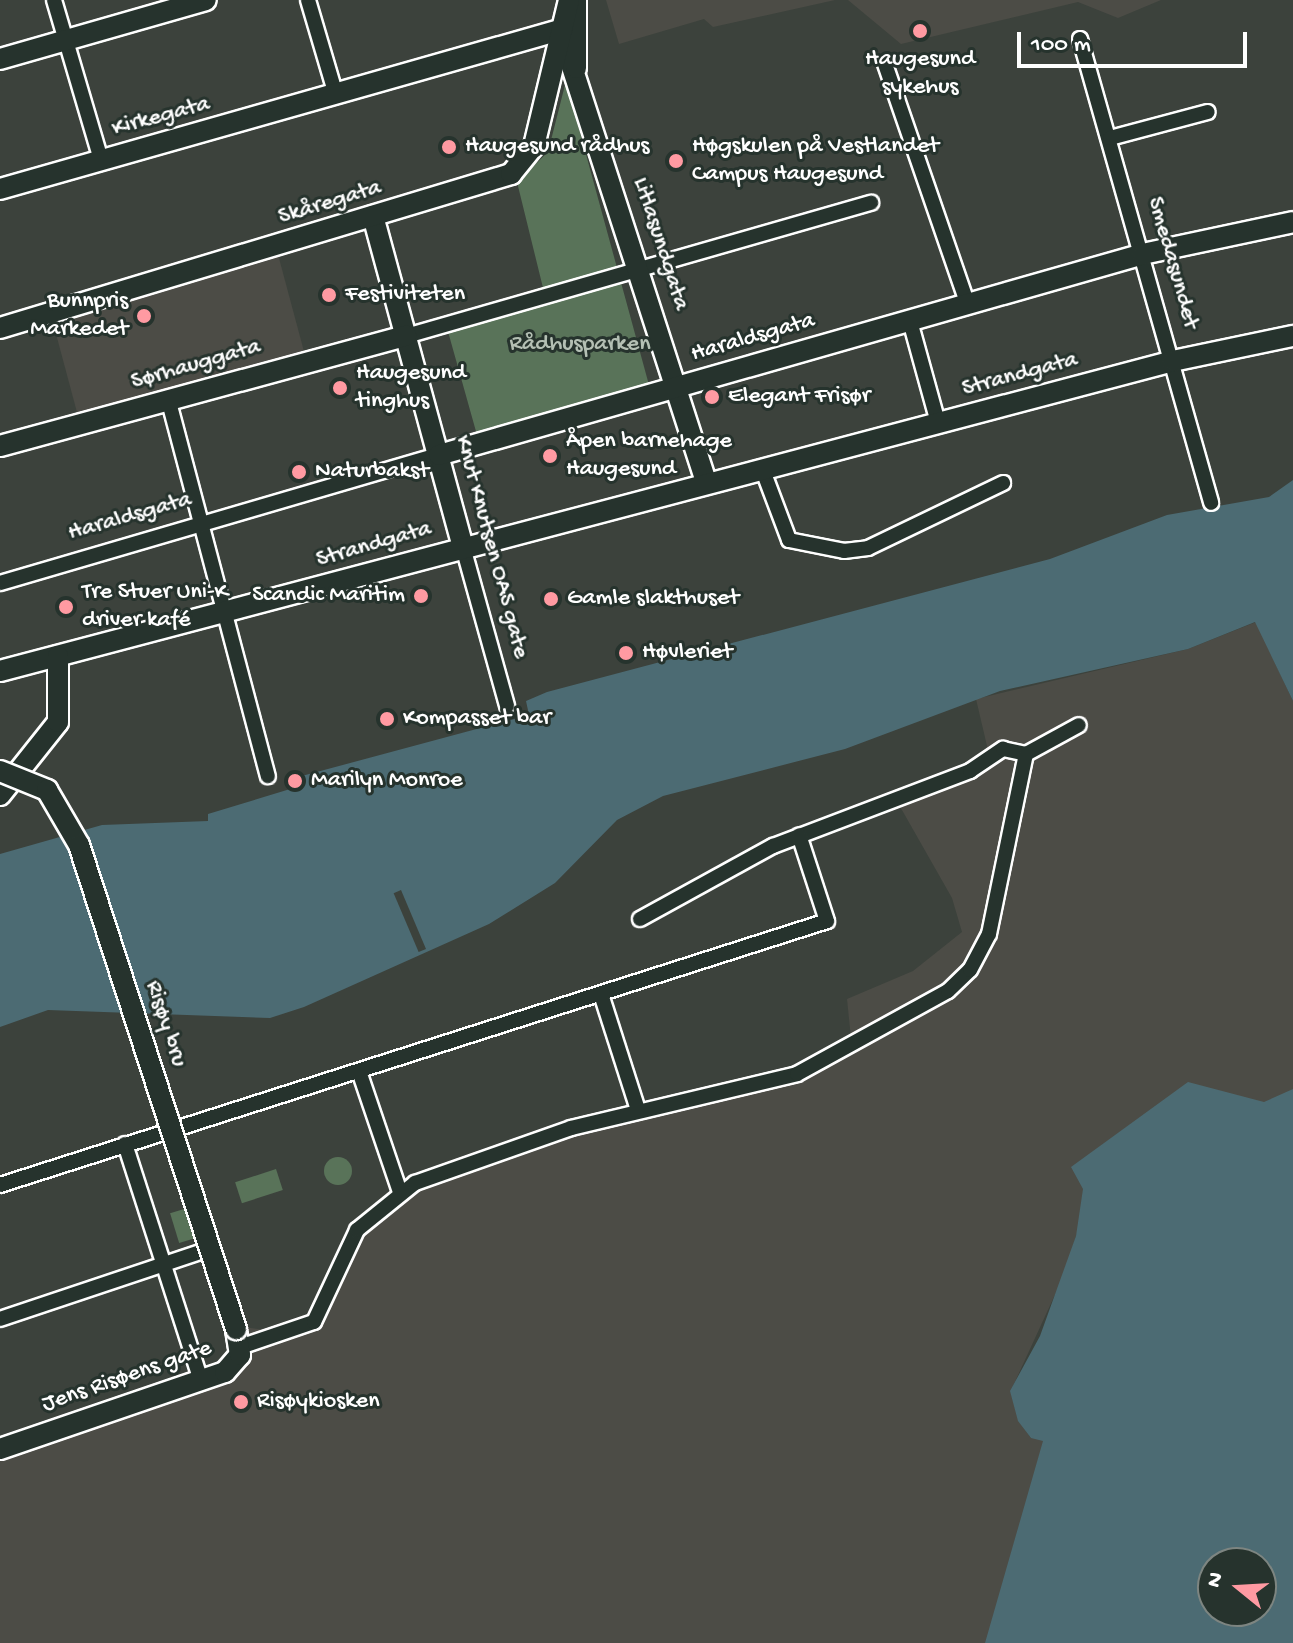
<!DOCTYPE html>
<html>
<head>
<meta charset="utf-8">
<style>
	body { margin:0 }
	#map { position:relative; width:1293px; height:1643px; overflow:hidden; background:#3c423c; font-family:"Gochi Hand",sans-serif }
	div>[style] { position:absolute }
	.built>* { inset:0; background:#4c4c46; transform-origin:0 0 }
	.green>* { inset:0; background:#597359; transform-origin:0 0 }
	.round { border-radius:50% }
	.water>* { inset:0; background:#4c6b73 }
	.pier>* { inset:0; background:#3c423c; transform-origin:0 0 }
	.roads { filter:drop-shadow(2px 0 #fff) drop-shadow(-2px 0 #fff) drop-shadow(0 2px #fff) drop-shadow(0 -2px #fff) }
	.street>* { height:14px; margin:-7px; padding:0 7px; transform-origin:7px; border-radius:7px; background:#26332d }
	.secondary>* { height:20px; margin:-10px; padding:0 10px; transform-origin:10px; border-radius:10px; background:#26332d }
	.bridges { filter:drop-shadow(2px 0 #fff) drop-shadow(-2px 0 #fff) drop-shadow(0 2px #fff) drop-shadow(0 -2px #fff) }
	.secondary-bridge>* { height:20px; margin:-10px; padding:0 10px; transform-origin:10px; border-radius:10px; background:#26332d }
	.dots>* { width:22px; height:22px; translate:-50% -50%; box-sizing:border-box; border:4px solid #26332d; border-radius:50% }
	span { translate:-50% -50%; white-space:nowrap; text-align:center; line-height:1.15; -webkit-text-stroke:6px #26332d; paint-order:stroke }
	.poi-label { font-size:24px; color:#fff }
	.left { translate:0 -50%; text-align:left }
	.right { translate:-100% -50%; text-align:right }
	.street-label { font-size:24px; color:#fff }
	.park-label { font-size:24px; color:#b4c0b4 }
	.north { position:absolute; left:1197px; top:1547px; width:80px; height:80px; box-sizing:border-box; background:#26332d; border:2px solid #7d8581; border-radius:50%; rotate:288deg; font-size:22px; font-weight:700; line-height:32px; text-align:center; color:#fff }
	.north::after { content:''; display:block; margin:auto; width:28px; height:36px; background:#ff9aa2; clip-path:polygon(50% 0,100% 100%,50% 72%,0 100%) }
	.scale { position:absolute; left:1017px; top:32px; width:230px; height:36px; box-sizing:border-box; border:4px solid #fff; border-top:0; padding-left:10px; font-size:24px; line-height:28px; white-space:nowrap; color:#fff; -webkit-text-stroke:6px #26332d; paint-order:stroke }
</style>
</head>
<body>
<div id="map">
	<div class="built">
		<i style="clip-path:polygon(606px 0,835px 0,713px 27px,704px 19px,619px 44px)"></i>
		<i style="clip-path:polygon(848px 0,1161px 0,1118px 18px,1078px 2px,901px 44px)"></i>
		<i style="left:276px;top:247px;width:118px;height:235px;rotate:75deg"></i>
		<i style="clip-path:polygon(1256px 622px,1293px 701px,1293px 1089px,1264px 1106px,1220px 1096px,1083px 1183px,1083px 1214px,1064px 1275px,1013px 1386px,1023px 1427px,1031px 1438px,1048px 1438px,986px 1643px,0 1643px,0 1440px,214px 1373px,236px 1350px,236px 1326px,293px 1334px,304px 1328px,352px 1226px,394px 1192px,471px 1153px,624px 1106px,657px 1098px,689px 1102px,770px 1081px,851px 1038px,847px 999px,913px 971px,962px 932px,952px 898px,898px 803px,983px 769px,987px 746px,976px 699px,1188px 649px)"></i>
	</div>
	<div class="green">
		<i style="clip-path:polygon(566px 81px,649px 385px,477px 435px,447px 328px,546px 300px,517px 182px,548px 152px)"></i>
		<i class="round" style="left:324px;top:1157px;width:28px;height:28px"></i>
		<i style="left:276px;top:1169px;width:22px;height:43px;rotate:72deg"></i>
		<i style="left:194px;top:1206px;width:31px;height:25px;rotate:73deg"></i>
	</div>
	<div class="water">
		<i style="clip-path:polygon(1293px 480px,1293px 701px,1255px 622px,1188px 649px,1000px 691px,845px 749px,663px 796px,617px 820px,555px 883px,489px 924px,304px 1007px,270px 1018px,48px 1010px,0 1027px,0 854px,102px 825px,208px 821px,208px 814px,300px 786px,298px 777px,529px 715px,526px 701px,547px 692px,1050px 559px,1167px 515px,1269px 497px)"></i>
		<i style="clip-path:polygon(evenodd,1188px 1082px,1264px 1102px,1293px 1089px,1293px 1643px,985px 1643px,1043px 1441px,1031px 1438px,1018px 1421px,1010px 1391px,1040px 1336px,1076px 1236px,1083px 1189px,1071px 1167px,1188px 1082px,1213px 1563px,1261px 1563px,1261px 1611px,1213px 1611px,1213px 1563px)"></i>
	</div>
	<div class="pier">
		<i style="left:401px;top:890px;width:64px;height:8px;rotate:67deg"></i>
	</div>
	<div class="roads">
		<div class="street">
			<i style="left:54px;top:0;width:167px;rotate:73.6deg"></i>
			<i style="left:308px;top:0;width:96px;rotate:73.6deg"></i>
			<i style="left:1080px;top:39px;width:482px;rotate:74.2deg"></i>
			<i style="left:885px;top:64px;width:255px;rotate:71deg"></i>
			<i style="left:1110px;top:138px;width:101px;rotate:-14.9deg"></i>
			<i style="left:910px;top:321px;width:106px;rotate:74.6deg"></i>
			<i style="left:406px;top:336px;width:484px;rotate:-16deg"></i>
			<i style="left:169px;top:402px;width:387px;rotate:75.2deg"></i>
			<i style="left:762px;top:468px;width:77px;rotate:69.4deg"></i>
			<i style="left:789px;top:540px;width:56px;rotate:11.3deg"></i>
			<i style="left:844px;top:551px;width:24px;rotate:-7deg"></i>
			<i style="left:868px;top:548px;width:150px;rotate:-25.7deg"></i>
			<i style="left:463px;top:547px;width:165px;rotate:74.5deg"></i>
			<i style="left:0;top:583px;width:457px;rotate:-16.3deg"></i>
			<i style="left:640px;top:919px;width:152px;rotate:-28.8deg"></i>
			<i style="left:773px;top:846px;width:211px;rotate:-20.8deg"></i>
			<i style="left:970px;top:771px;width:40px;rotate:-34deg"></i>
			<i style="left:1003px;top:749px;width:24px;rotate:12deg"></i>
			<i style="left:1026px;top:754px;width:60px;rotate:-28.7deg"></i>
			<i style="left:601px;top:994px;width:122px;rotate:72.3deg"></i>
			<i style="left:359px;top:1071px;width:128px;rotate:71.3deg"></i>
			<i style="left:125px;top:1144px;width:249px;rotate:72.2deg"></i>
			<i style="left:0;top:1185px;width:868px;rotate:-17.7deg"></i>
			<i style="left:827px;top:921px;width:90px;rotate:-108deg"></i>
			<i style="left:0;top:1319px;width:214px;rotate:-18.5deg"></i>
			<i style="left:240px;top:1347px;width:78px;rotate:-18.7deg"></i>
			<i style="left:314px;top:1322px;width:102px;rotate:-64.9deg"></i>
			<i style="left:357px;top:1230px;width:75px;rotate:-39deg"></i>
			<i style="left:415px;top:1183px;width:165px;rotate:-19.4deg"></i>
			<i style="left:571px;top:1128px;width:232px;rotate:-13.4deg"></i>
			<i style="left:797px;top:1074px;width:172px;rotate:-28.8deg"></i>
			<i style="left:948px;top:991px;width:30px;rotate:-44deg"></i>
			<i style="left:970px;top:970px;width:41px;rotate:-62.2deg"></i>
			<i style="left:989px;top:934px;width:184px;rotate:-78.4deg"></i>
		</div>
		<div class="secondary">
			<i style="left:563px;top:39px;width:466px;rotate:72.1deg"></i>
			<i style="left:0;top:59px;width:214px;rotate:-16deg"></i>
			<i style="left:576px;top:68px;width:68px;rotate:-90deg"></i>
			<i style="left:0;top:189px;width:585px;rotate:-15.86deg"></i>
			<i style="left:373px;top:216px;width:343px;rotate:74.8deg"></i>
			<i style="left:0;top:328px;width:534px;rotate:-16.77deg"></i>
			<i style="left:511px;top:174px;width:36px;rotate:-51deg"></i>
			<i style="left:534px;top:146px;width:150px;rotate:-76.5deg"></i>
			<i style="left:0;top:446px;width:421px;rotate:-15.2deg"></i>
			<i style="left:439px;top:455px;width:732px;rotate:-15.93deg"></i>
			<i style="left:1143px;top:254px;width:153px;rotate:-12deg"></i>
			<i style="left:0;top:671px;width:1213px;rotate:-14.8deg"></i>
			<i style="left:1173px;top:361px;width:123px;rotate:-11.8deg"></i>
			<i style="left:0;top:795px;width:93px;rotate:-51.5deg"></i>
			<i style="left:58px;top:722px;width:66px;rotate:-90deg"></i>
			<i style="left:0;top:1449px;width:238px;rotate:-18.9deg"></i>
			<i style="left:225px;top:1372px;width:23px;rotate:-49deg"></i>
			<i style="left:240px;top:1355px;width:26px;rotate:-99deg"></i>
		</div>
	</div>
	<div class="bridges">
		<div class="secondary-bridge">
			<i style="left:0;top:771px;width:51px;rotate:22deg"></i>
			<i style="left:47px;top:790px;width:64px;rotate:59.8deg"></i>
			<i style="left:79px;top:845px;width:509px;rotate:72.03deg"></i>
		</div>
	</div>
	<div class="dots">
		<i style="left:920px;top:31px;background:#ff9aa2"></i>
		<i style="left:449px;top:147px;background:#ff9aa2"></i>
		<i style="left:676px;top:161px;background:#ff9aa2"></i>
		<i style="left:329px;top:295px;background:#ff9aa2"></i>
		<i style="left:144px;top:316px;background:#ff9aa2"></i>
		<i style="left:340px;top:388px;background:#ff9aa2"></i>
		<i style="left:712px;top:397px;background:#ff9aa2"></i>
		<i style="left:550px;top:456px;background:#ff9aa2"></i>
		<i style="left:299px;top:472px;background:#ff9aa2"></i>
		<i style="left:421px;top:596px;background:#ff9aa2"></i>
		<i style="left:551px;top:599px;background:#ff9aa2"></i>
		<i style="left:66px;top:607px;background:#ff9aa2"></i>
		<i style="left:626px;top:653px;background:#ff9aa2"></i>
		<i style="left:387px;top:719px;background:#ff9aa2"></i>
		<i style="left:295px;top:781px;background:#ff9aa2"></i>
		<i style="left:241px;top:1402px;background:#ff9aa2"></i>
	</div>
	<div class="poi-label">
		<span style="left:920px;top:74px">Haugesund<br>sykehus</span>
		<span class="left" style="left:465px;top:147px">Haugesund rådhus</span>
		<span class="left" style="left:692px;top:161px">Høgskulen på Vestlandet<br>Campus Haugesund</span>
		<span class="left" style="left:345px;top:295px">Festiviteten</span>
		<span class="right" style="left:128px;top:316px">Bunnpris<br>Markedet</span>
		<span class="left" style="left:356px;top:388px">Haugesund<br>tinghus</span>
		<span class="left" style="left:728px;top:397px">Elegant Frisør</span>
		<span class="left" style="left:566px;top:456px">Åpen barnehage<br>Haugesund</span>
		<span class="left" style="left:315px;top:472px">Naturbakst</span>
		<span class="left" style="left:82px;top:607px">Tre Stuer Uni-K<br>driver kafé</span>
		<span class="right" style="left:405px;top:596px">Scandic Maritim</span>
		<span class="left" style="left:567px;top:599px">Gamle slakthuset</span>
		<span class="left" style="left:642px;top:653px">Høvleriet</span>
		<span class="left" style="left:403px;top:719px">Kompasset bar</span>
		<span class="left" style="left:311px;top:781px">Marilyn Monroe</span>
		<span class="left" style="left:257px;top:1402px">Risøykiosken</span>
	</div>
	<div class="street-label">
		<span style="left:161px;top:117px;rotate:-15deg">Kirkegata</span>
		<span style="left:330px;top:203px;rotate:-17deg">Skåregata</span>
		<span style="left:660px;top:244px;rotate:72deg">Litlasundgata</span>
		<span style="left:1172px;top:263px;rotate:74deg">Smedasundet</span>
		<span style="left:753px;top:338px;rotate:-16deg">Haraldsgata</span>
		<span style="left:196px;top:365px;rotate:-16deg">Sørhauggata</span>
		<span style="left:1020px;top:375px;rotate:-15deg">Strandgata</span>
		<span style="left:130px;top:517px;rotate:-16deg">Haraldsgata</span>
		<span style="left:374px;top:545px;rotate:-16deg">Strandgata</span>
		<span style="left:491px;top:547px;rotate:75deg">Knut Knutsen OAS gate</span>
		<span style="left:165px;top:1024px;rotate:72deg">Risøy bru</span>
		<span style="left:127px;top:1377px;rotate:-19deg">Jens Risøens gate</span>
	</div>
	<div class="park-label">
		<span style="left:580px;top:345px">Rådhusparken</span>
	</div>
	<div class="north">N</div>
	<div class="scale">100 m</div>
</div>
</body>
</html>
